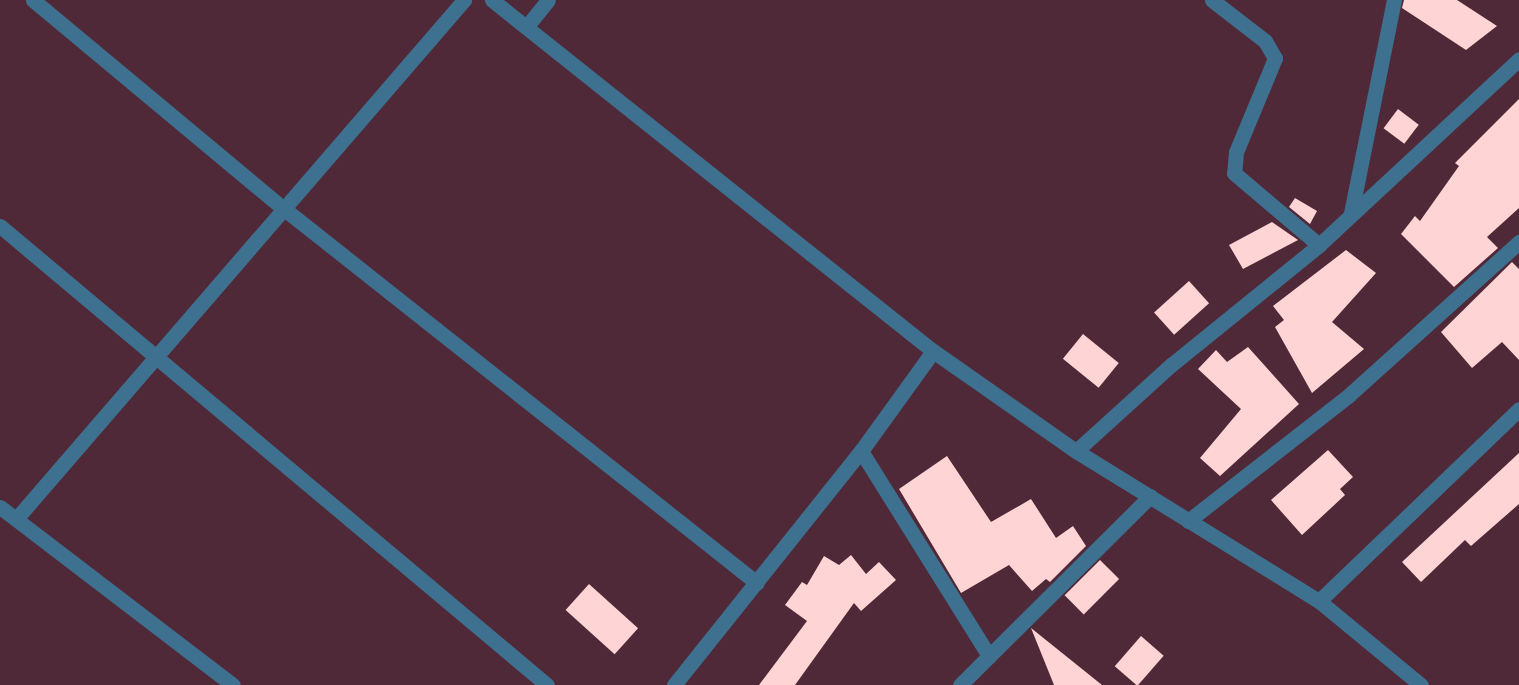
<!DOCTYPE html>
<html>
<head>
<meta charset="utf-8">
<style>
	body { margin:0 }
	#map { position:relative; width:1519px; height:685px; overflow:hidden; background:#502938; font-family:"Open Sans",sans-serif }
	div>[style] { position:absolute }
	.building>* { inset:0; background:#ffd4d4; transform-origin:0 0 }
	.minor>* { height:15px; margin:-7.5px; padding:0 7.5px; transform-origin:7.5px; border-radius:7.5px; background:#3e708f }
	span { translate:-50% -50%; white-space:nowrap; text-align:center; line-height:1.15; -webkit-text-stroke:6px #451f2d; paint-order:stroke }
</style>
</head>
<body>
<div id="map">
	<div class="building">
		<i style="clip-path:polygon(1404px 0,1457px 0,1497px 26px,1466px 50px,1402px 8px)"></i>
		<i style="clip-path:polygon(1519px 99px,1519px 208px,1487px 237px,1498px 248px,1454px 287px,1401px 234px,1415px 216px,1420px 221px,1459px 166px,1455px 163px)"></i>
		<i style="left:1398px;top:109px;width:26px;height:24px;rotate:37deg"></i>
		<i style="clip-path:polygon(1295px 198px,1317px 211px,1310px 224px,1289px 207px)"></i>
		<i style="clip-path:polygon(1272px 222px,1298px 240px,1243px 269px,1229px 245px)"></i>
		<i style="clip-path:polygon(1346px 250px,1376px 273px,1332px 322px,1364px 349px,1312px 393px,1275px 327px,1284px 320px,1273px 306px)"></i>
		<i style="clip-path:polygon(1512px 262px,1519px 269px,1519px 360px,1502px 342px,1472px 368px,1441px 332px)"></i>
		<i style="left:1189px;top:281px;width:30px;height:47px;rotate:48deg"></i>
		<i style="left:1083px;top:334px;width:46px;height:32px;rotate:39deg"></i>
		<i style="clip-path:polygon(1248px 347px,1299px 404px,1220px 476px,1200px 458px,1241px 409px,1198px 369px,1216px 350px,1227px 362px)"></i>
		<i style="clip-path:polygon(1328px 450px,1353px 477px,1340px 489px,1345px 495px,1302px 535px,1271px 500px)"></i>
		<i style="clip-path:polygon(1519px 453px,1519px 504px,1471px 546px,1465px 540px,1421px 582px,1402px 562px)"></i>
		<i style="clip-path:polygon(947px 456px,991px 522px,1031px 499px,1056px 538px,1073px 526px,1086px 546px,1050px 582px,1046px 579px,1032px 591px,1009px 565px,961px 593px,899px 489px)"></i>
		<i style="clip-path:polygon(851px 555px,866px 574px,879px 562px,896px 580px,861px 611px,854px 603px,795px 685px,759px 685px,807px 621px,785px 605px,802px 582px,807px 585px,824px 556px,839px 565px)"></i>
		<i style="left:1100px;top:560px;width:27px;height:50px;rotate:45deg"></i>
		<i style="left:589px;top:584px;width:66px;height:35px;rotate:42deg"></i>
		<i style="clip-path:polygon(1031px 628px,1102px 685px,1054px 685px)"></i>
		<i style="left:1141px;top:636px;width:30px;height:40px;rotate:41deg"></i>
	</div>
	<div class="minor">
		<i style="left:33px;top:0;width:325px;rotate:39.8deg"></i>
		<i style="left:283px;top:208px;width:604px;rotate:38.35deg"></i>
		<i style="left:492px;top:0;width:564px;rotate:38.52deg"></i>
		<i style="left:933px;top:351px;width:174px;rotate:35deg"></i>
		<i style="left:1076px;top:451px;width:286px;rotate:31.7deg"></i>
		<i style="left:1319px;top:601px;width:132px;rotate:39.5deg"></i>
		<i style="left:1212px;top:0;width:67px;rotate:37.7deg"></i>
		<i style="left:1265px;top:41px;width:20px;rotate:60deg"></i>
		<i style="left:1275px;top:58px;width:102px;rotate:112.5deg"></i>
		<i style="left:1236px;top:152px;width:21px;rotate:95deg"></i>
		<i style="left:1234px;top:173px;width:111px;rotate:40.3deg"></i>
		<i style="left:527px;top:26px;width:33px;rotate:-51deg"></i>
		<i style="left:1351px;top:213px;width:217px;rotate:-78.6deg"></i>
		<i style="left:0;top:226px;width:714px;rotate:40deg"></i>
		<i style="left:861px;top:451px;width:242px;rotate:58deg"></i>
		<i style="left:1076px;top:451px;width:128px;rotate:-42.2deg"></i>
		<i style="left:1171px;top:365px;width:191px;rotate:-39deg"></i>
		<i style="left:1319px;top:245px;width:273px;rotate:-42.9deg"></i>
		<i style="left:0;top:507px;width:293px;rotate:37.4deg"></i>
		<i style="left:16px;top:519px;width:686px;rotate:-49.2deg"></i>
		<i style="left:1188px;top:521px;width:204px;rotate:-38deg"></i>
		<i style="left:1349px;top:395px;width:229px;rotate:-42deg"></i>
		<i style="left:1319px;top:601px;width:277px;rotate:-43.8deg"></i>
		<i style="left:674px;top:685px;width:300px;rotate:-51.4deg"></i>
		<i style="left:861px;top:451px;width:123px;rotate:-54.2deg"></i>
		<i style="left:960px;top:685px;width:268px;rotate:-44.8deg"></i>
	</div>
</div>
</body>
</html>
